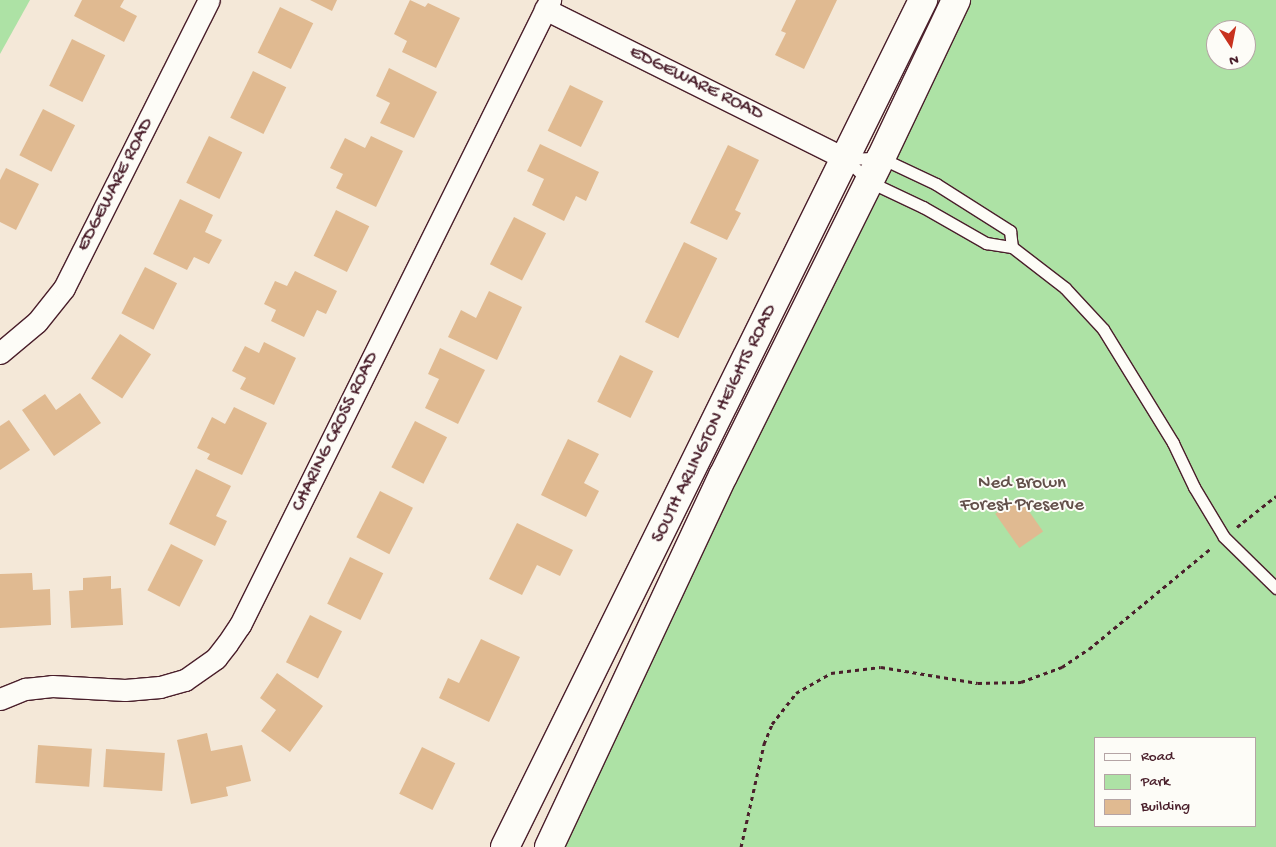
<!DOCTYPE html>
<html>
<head>
<meta charset="utf-8">
<style>
	body { margin:0 }
	#map { position:relative; width:1276px; height:847px; overflow:hidden; background:#f4e8d8; font-family:"Gochi Hand",sans-serif }
	div>[style] { position:absolute }
	.green>* { inset:0; background:#ade2a5 }
	.building>* { inset:0; background:#e0ba91; transform-origin:0 0 }
	.path>* { height:3px; margin-top:-1.5px; transform-origin:0; background:repeating-linear-gradient(90deg,#4a1f2b 0 4px,transparent 0 8px) }
	.roads { filter:drop-shadow(1px 0 #4a1f2b) drop-shadow(-1px 0 #4a1f2b) drop-shadow(0 1px #4a1f2b) drop-shadow(0 -1px #4a1f2b) }
	.lane>* { height:11px; margin:-5.5px; padding:0 5.5px; transform-origin:5.5px; border-radius:5.5px; background:#fdfcf7 }
	.street>* { height:21px; margin:-10.5px; padding:0 10.5px; transform-origin:10.5px; border-radius:10.5px; background:#fdfcf7 }
	.secondary>* { height:28px; margin:-14px; padding:0 14px; transform-origin:14px; border-radius:14px; background:#fdfcf7 }
	span { translate:-50% -50%; white-space:nowrap; text-align:center; line-height:1.15; -webkit-text-stroke:4px #fdfcf7; paint-order:stroke }
	.street-label { font-size:19px; color:#4a1f2b }
	.park-label { font-size:19px; color:#63504a }
	.legend { position:absolute; left:1094px; top:737px; width:162px; height:90px; box-sizing:border-box; background:#fdfcf7; border:1px solid #b5a4a5; margin:0; padding:6px 9px; list-style:none; font-size:15px; color:#4a1f2b }
	.legend li { display:flex; align-items:center; gap:10px; height:25px }
	.legend b { width:25px; border:1px solid #b5a4a5 }
	.north { position:absolute; left:1206px; top:20px; width:50px; height:50px; box-sizing:border-box; background:#fdfcf7; border:1px solid #b5a4a5; border-radius:50%; rotate:169deg; font-size:14px; font-weight:700; line-height:20px; text-align:center; color:#4a1f2b }
	.north::after { content:''; display:block; margin:auto; width:18px; height:22px; background:#c8321e; clip-path:polygon(50% 0,100% 100%,50% 72%,0 100%) }
</style>
</head>
<body>
<div id="map">
	<div class="green">
		<i style="clip-path:polygon(0 0,30px 0,0 54px)"></i>
		<i style="clip-path:polygon(evenodd,956px 0,1276px 0,1276px 847px,549px 847px,956px 0,1216px 30px,1246px 30px,1246px 60px,1216px 60px,1216px 30px,956px 0,1095px 738px,1255px 738px,1255px 826px,1095px 826px,1095px 738px)"></i>
	</div>
	<div class="building">
		<i style="clip-path:polygon(82px 0,124px 0,120px 7px,137px 16px,124px 42px,74px 16px)"></i>
		<i style="clip-path:polygon(310px 0,337px 0,332px 11px)"></i>
		<i style="clip-path:polygon(410px 0,425px 7px,428px 3px,460px 18px,436px 68px,402px 52px,407px 41px,394px 34px)"></i>
		<i style="clip-path:polygon(796px 0,837px 0,804px 69px,775px 55px,786px 33px,781px 31px)"></i>
		<i style="left:280px;top:7px;width:37px;height:51px;rotate:26deg"></i>
		<i style="left:72px;top:39px;width:37px;height:52px;rotate:26deg"></i>
		<i style="clip-path:polygon(389px 68px,437px 92px,414px 138px,380px 123px,390px 103px,376px 96px)"></i>
		<i style="left:253px;top:71px;width:37px;height:52px;rotate:26deg"></i>
		<i style="left:570px;top:85px;width:37px;height:51px;rotate:26deg"></i>
		<i style="left:43px;top:109px;width:36px;height:52px;rotate:27deg"></i>
		<i style="left:209px;top:136px;width:37px;height:52px;rotate:26deg"></i>
		<i style="clip-path:polygon(371px 136px,403px 151px,376px 207px,336px 188px,343px 174px,330px 168px,345px 138px,365px 148px)"></i>
		<i style="clip-path:polygon(540px 144px,599px 172px,586px 201px,576px 196px,564px 221px,532px 205px,544px 179px,527px 171px)"></i>
		<i style="clip-path:polygon(728px 145px,759px 160px,735px 210px,741px 213px,727px 240px,690px 223px)"></i>
		<i style="clip-path:polygon(6px 168px,39px 184px,16px 230px,0 222px,0 180px)"></i>
		<i style="clip-path:polygon(180px 199px,213px 215px,205px 232px,222px 240px,209px 264px,194px 257px,187px 270px,153px 254px)"></i>
		<i style="left:336px;top:210px;width:37px;height:51px;rotate:26deg"></i>
		<i style="left:514px;top:217px;width:36px;height:53px;rotate:27deg"></i>
		<i style="left:684px;top:242px;width:37px;height:89px;rotate:26deg"></i>
		<i style="left:145px;top:267px;width:36px;height:52px;rotate:27deg"></i>
		<i style="clip-path:polygon(295px 271px,337px 291px,326px 314px,317px 310px,304px 337px,271px 321px,276px 310px,264px 304px,275px 281px,287px 286px)"></i>
		<i style="clip-path:polygon(489px 291px,522px 307px,497px 360px,448px 337px,461px 310px,476px 318px)"></i>
		<i style="left:120px;top:334px;width:37px;height:53px;rotate:33deg"></i>
		<i style="clip-path:polygon(264px 342px,296px 358px,274px 405px,240px 389px,246px 378px,232px 371px,245px 346px,259px 353px)"></i>
		<i style="clip-path:polygon(440px 348px,485px 370px,458px 424px,425px 408px,439px 379px,428px 374px)"></i>
		<i style="left:620px;top:355px;width:37px;height:52px;rotate:26deg"></i>
		<i style="clip-path:polygon(80px 393px,101px 423px,54px 456px,22px 410px,45px 394px,56px 410px)"></i>
		<i style="clip-path:polygon(234px 407px,267px 423px,242px 475px,207px 459px,210px 454px,197px 448px,212px 417px,225px 424px)"></i>
		<i style="clip-path:polygon(9px 420px,30px 450px,0 470px,0 426px)"></i>
		<i style="left:415px;top:421px;width:36px;height:52px;rotate:27deg"></i>
		<i style="clip-path:polygon(568px 439px,599px 454px,584px 483px,599px 491px,586px 517px,541px 495px)"></i>
		<i style="clip-path:polygon(196px 469px,231px 486px,216px 516px,227px 521px,215px 546px,169px 524px)"></i>
		<i style="left:380px;top:491px;width:37px;height:52px;rotate:27deg"></i>
		<i style="left:1019px;top:497px;width:42px;height:29px;rotate:55deg"></i>
		<i style="clip-path:polygon(517px 523px,573px 550px,560px 576px,537px 565px,522px 595px,489px 579px)"></i>
		<i style="left:171px;top:544px;width:36px;height:52px;rotate:27deg"></i>
		<i style="left:350px;top:557px;width:37px;height:52px;rotate:26deg"></i>
		<i style="clip-path:polygon(32px 573px,33px 590px,50px 589px,51px 625px,0 628px,0 574px)"></i>
		<i style="clip-path:polygon(111px 576px,111px 589px,121px 588px,123px 625px,71px 628px,69px 591px,83px 590px,83px 578px)"></i>
		<i style="left:310px;top:615px;width:36px;height:53px;rotate:27deg"></i>
		<i style="clip-path:polygon(481px 639px,520px 657px,489px 722px,439px 698px,448px 678px,459px 683px)"></i>
		<i style="clip-path:polygon(277px 673px,323px 706px,290px 752px,261px 731px,276px 710px,260px 698px)"></i>
		<i style="clip-path:polygon(207px 733px,211px 751px,242px 745px,251px 781px,226px 787px,228px 796px,191px 804px,177px 740px)"></i>
		<i style="left:38px;top:745px;width:54px;height:38px;rotate:4deg"></i>
		<i style="left:422px;top:747px;width:37px;height:52px;rotate:26deg"></i>
		<i style="left:106px;top:749px;width:59px;height:38px;rotate:4deg"></i>
	</div>
	<div class="path">
		<i style="left:1237px;top:527px;width:50px;rotate:-38.5deg"></i>
		<i style="left:741px;top:847px;width:106px;rotate:-77.4deg"></i>
		<i style="left:764px;top:744px;width:22px;rotate:-68deg"></i>
		<i style="left:772px;top:724px;width:39px;rotate:-52deg"></i>
		<i style="left:796px;top:693px;width:40px;rotate:-29.7deg"></i>
		<i style="left:831px;top:673px;width:50px;rotate:-6.8deg"></i>
		<i style="left:881px;top:667px;width:98px;rotate:9.4deg"></i>
		<i style="left:978px;top:683px;width:43px;rotate:-1.3deg"></i>
		<i style="left:1021px;top:682px;width:44px;rotate:-20.1deg"></i>
		<i style="left:1062px;top:667px;width:32px;rotate:-34deg"></i>
		<i style="left:1089px;top:649px;width:158px;rotate:-39.6deg"></i>
	</div>
	<div class="roads">
		<div class="lane">
			<i style="left:846px;top:159px;width:33px;rotate:44deg"></i>
			<i style="left:870px;top:182px;width:59px;rotate:25.3deg"></i>
			<i style="left:923px;top:207px;width:73px;rotate:29.7deg"></i>
			<i style="left:986px;top:243px;width:26px;rotate:9deg"></i>
			<i style="left:1012px;top:247px;width:67px;rotate:37.7deg"></i>
			<i style="left:1065px;top:288px;width:56px;rotate:47.2deg"></i>
			<i style="left:1103px;top:329px;width:134px;rotate:58.4deg"></i>
			<i style="left:1173px;top:443px;width:49px;rotate:64.5deg"></i>
			<i style="left:1194px;top:487px;width:58px;rotate:59deg"></i>
			<i style="left:1224px;top:537px;width:73px;rotate:44.4deg"></i>
			<i style="left:846px;top:159px;width:35px;rotate:-2deg"></i>
			<i style="left:881px;top:158px;width:61px;rotate:25.3deg"></i>
			<i style="left:936px;top:184px;width:88px;rotate:32.4deg"></i>
			<i style="left:1010px;top:231px;width:16px;rotate:83deg"></i>
		</div>
		<div class="street">
			<i style="left:545px;top:9px;width:336px;rotate:26.5deg"></i>
			<i style="left:0;top:353px;width:48px;rotate:-40deg"></i>
			<i style="left:37px;top:322px;width:43px;rotate:-51.5deg"></i>
			<i style="left:64px;top:288px;width:322px;rotate:-63.3deg"></i>
			<i style="left:0;top:699px;width:27px;rotate:-22deg"></i>
			<i style="left:25px;top:689px;width:27px;rotate:-6deg"></i>
			<i style="left:52px;top:686px;width:73px;rotate:3.1deg"></i>
			<i style="left:125px;top:690px;width:35px;rotate:-5deg"></i>
			<i style="left:160px;top:687px;width:26px;rotate:-16deg"></i>
			<i style="left:185px;top:680px;width:38px;rotate:-35deg"></i>
			<i style="left:216px;top:658px;width:18px;rotate:-52deg"></i>
			<i style="left:227px;top:644px;width:23px;rotate:-56deg"></i>
			<i style="left:240px;top:625px;width:698px;rotate:-63.62deg"></i>
		</div>
		<div class="secondary">
			<i style="left:505px;top:847px;width:945px;rotate:-63.73deg"></i>
			<i style="left:549px;top:847px;width:410px;rotate:-64.9deg"></i>
			<i style="left:723px;top:476px;width:355px;rotate:-63.6deg"></i>
			<i style="left:881px;top:158px;width:175px;rotate:-64.6deg"></i>
		</div>
	</div>
	<div class="street-label">
		<span style="left:696px;top:84px;rotate:26deg">EDGEWARE ROAD</span>
		<span style="left:116px;top:185px;rotate:-63deg">EDGEWARE ROAD</span>
		<span style="left:715px;top:424px;rotate:-64deg">SOUTH ARLINGTON HEIGHTS ROAD</span>
		<span style="left:336px;top:432px;rotate:-64deg">CHARING CROSS ROAD</span>
	</div>
	<div class="park-label">
		<span style="left:1022px;top:495px">Ned Brown<br>Forest Preserve</span>
	</div>
	<ul class="legend">
	<li><b style="height:6px;background:#fdfcf7"></b>Road</li>
	<li><b style="height:14px;background:#ade2a5"></b>Park</li>
	<li><b style="height:14px;background:#e0ba91"></b>Building</li>
	</ul>
	<div class="north">N</div>
</div>
</body>
</html>
